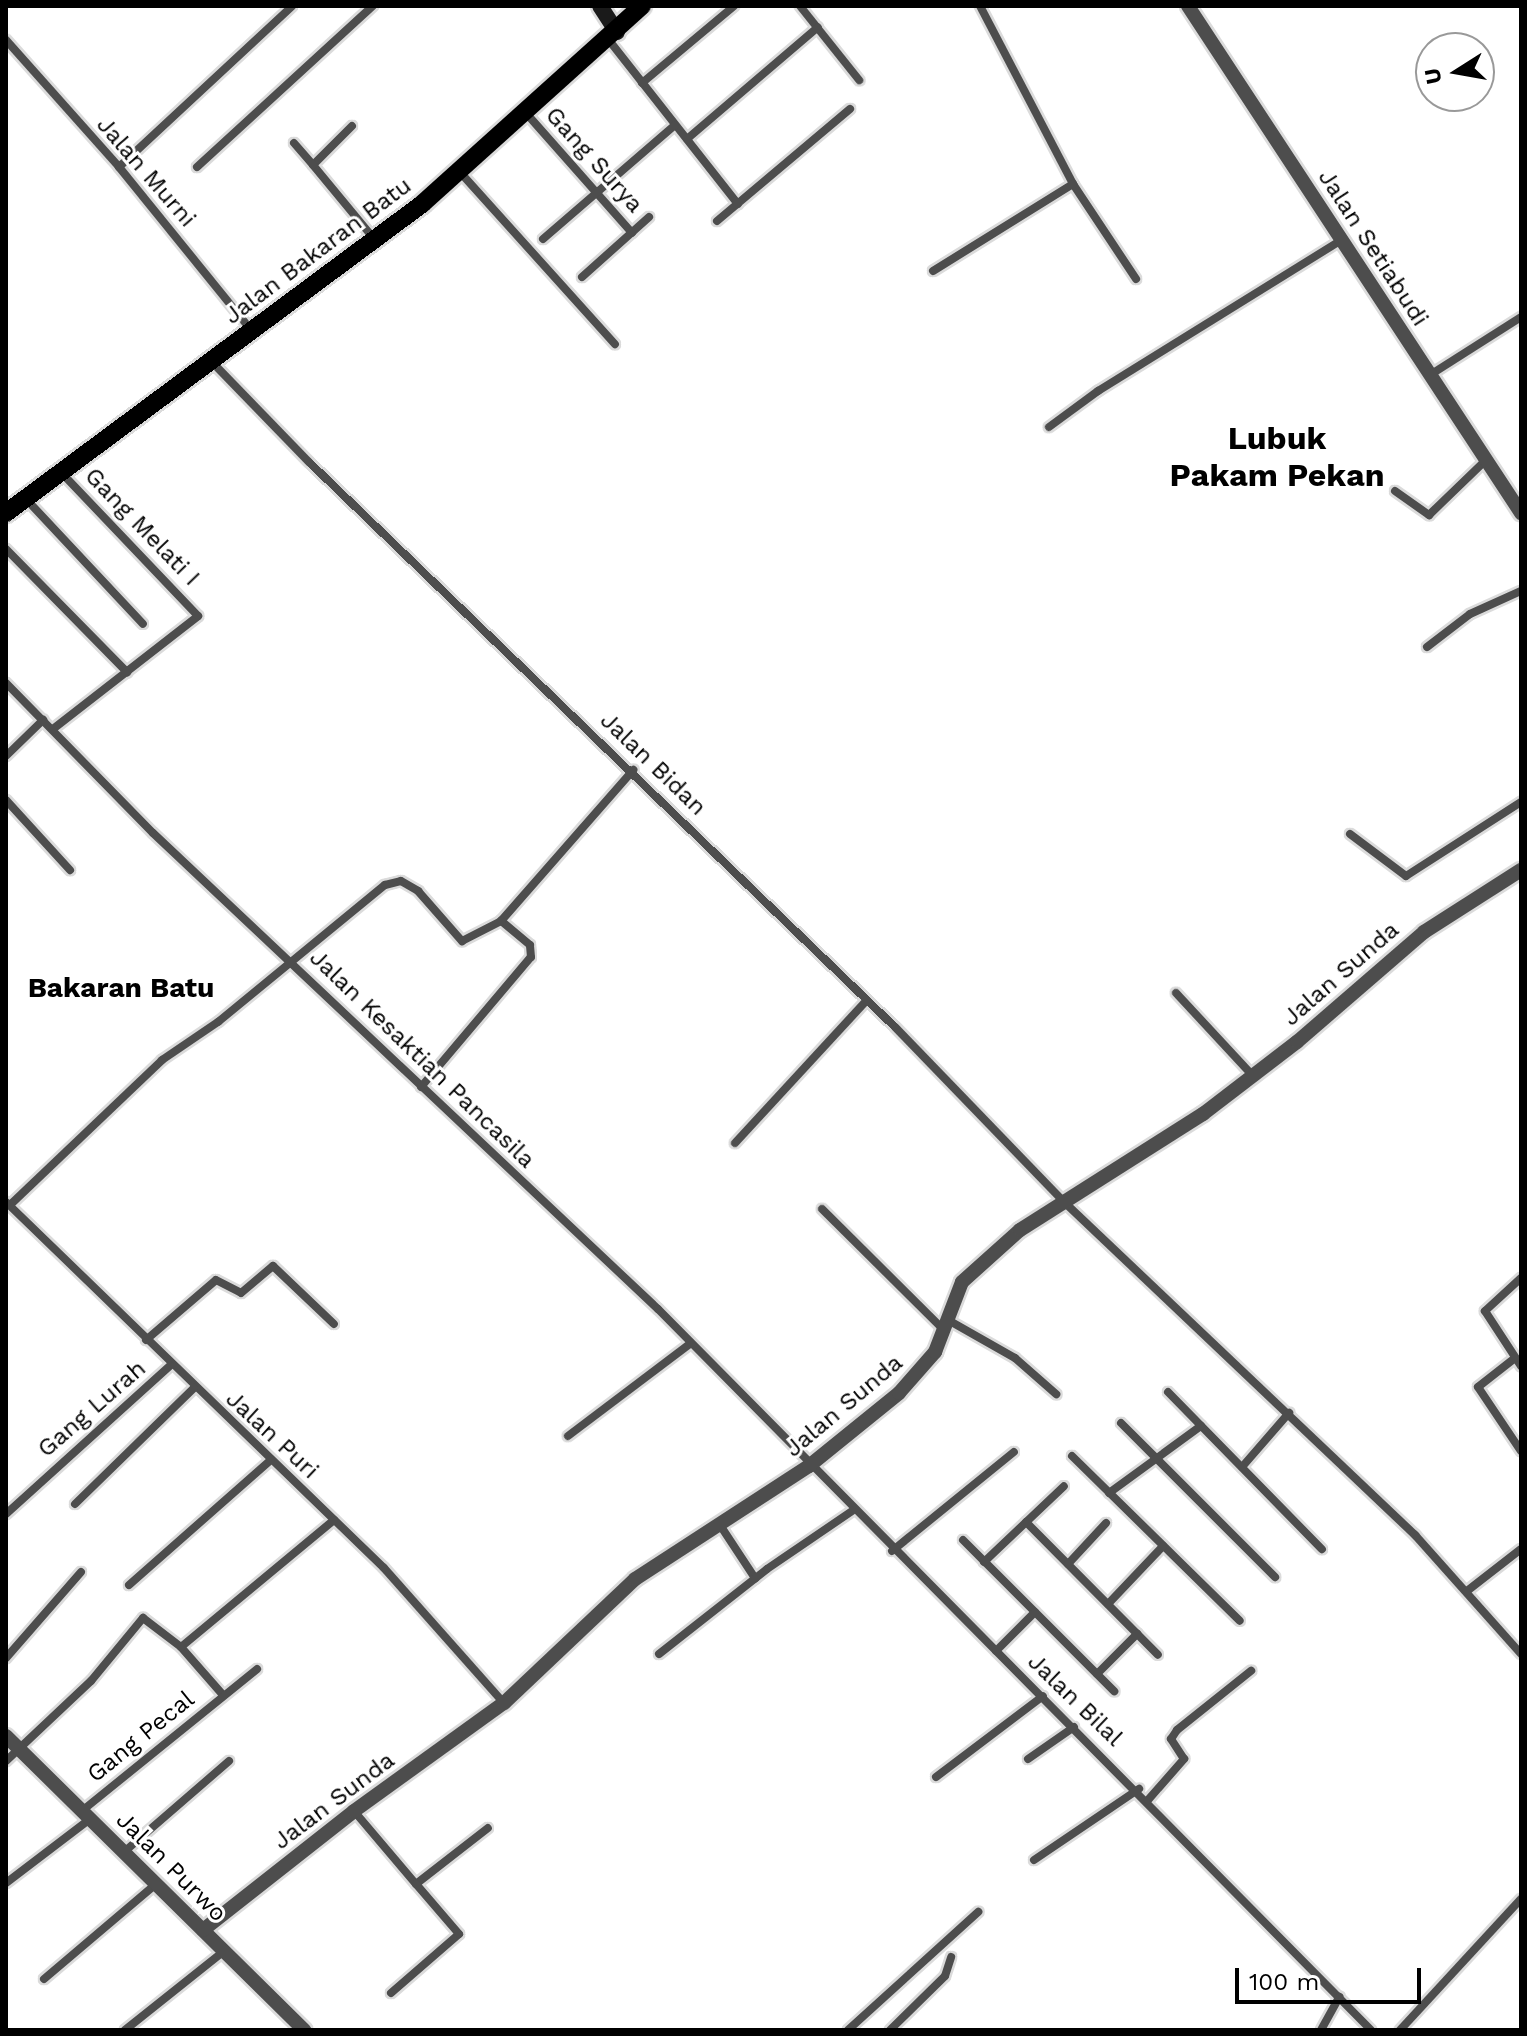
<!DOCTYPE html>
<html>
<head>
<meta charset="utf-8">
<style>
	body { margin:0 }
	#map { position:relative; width:1527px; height:2036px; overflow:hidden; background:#fff; font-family:"Work Sans",sans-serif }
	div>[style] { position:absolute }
	.roads { filter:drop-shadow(2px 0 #dbdbdb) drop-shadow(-2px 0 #dbdbdb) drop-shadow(0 2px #dbdbdb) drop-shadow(0 -2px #dbdbdb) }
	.minor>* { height:8px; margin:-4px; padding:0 4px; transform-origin:4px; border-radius:4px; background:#4d4d4d }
	.tertiary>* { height:14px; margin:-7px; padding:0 7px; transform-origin:7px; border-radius:7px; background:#4d4d4d }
	.secondary>* { height:16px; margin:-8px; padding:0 8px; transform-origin:8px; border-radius:8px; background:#1a1a1a }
	.trunk>* { height:18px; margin:-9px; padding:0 9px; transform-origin:9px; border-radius:9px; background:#000 }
	span { translate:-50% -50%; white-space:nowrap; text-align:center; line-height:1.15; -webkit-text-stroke:6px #fff; paint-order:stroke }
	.street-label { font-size:24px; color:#000 }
	.quarter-label { font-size:28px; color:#000; font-weight:700 }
	.district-label { font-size:32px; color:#000; font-weight:700 }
	.frame { position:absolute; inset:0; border:8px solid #000; pointer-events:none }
	.north { position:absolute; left:1415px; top:32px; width:80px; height:80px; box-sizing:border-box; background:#fff; border:2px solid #999; border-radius:50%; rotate:259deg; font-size:22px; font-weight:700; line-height:32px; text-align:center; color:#000 }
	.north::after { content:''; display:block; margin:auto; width:28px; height:36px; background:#000; clip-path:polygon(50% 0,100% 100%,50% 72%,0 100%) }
	.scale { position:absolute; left:1235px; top:1968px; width:186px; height:36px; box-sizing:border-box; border:4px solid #000; border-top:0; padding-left:10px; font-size:24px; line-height:28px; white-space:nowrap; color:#000; -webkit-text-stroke:6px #fff; paint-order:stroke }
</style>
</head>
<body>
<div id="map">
	<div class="roads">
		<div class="minor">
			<i style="left:800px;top:6px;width:95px;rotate:51.4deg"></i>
			<i style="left:980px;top:6px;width:201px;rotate:62.4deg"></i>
			<i style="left:1073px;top:184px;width:114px;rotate:56.4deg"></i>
			<i style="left:608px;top:39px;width:210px;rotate:51.8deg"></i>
			<i style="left:6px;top:40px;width:170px;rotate:48.3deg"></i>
			<i style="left:119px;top:167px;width:211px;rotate:51deg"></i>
			<i style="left:642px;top:83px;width:120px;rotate:-39.9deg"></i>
			<i style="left:526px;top:113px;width:160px;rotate:48.5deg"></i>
			<i style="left:352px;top:126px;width:55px;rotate:135deg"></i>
			<i style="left:313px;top:165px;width:97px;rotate:50.4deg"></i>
			<i style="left:687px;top:139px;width:172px;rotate:-40.5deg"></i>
			<i style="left:294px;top:143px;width:29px;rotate:49deg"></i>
			<i style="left:119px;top:167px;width:236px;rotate:-42.9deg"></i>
			<i style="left:197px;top:167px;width:239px;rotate:-42.5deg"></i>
			<i style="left:459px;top:171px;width:233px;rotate:48deg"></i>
			<i style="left:717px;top:221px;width:174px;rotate:-40.1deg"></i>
			<i style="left:543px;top:239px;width:174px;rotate:-40.8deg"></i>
			<i style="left:933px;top:271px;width:165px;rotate:-31.9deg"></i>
			<i style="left:582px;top:277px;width:90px;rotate:-41.8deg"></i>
			<i style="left:212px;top:362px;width:139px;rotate:45.9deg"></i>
			<i style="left:309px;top:462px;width:815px;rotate:43.96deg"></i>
			<i style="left:896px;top:1028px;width:239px;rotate:46deg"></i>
			<i style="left:1062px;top:1200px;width:487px;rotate:43.5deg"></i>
			<i style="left:1415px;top:1535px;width:159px;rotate:48.3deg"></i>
			<i style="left:1430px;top:375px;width:108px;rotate:-32.5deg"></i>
			<i style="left:1049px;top:427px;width:61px;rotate:-36.3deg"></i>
			<i style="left:1098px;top:391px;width:287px;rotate:-31.8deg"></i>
			<i style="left:1395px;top:491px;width:42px;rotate:35.2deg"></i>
			<i style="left:1429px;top:515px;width:79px;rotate:-44deg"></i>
			<i style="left:26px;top:499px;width:171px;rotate:46.9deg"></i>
			<i style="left:6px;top:549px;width:173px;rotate:45.5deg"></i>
			<i style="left:1427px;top:647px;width:54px;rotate:-37.5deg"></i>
			<i style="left:1470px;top:614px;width:56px;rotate:-24.3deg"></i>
			<i style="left:6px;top:683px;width:210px;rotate:45.6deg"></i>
			<i style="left:153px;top:833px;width:694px;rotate:43.31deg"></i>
			<i style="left:658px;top:1309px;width:1014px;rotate:45.32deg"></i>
			<i style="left:53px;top:729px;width:184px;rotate:-37.9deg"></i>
			<i style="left:198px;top:616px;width:199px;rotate:-133.6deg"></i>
			<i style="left:6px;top:756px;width:52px;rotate:-44.2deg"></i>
			<i style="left:6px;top:800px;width:95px;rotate:47.6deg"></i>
			<i style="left:1350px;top:834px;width:70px;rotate:36.9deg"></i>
			<i style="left:1406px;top:876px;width:137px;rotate:-32.8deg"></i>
			<i style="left:1176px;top:993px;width:115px;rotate:47.1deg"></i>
			<i style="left:421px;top:1087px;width:170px;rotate:-49.8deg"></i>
			<i style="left:531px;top:957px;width:12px;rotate:-95deg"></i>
			<i style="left:530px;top:945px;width:38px;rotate:-140deg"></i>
			<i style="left:501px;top:921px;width:201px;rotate:-48.8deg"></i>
			<i style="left:735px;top:1143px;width:193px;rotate:-47.3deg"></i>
			<i style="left:6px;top:1202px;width:526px;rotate:44.08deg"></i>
			<i style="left:384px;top:1568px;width:181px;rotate:48.4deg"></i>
			<i style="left:10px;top:1205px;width:210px;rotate:-43.6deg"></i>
			<i style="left:162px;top:1060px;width:68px;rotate:-34.2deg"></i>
			<i style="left:218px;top:1022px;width:216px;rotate:-39.4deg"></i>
			<i style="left:385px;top:885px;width:16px;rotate:-14deg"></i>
			<i style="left:401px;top:881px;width:20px;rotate:30deg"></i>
			<i style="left:418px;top:891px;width:67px;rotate:48.7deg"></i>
			<i style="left:462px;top:941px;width:44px;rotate:-27.1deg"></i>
			<i style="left:822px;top:1209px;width:172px;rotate:44.8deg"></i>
			<i style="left:1521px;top:1278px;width:49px;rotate:137.5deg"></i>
			<i style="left:1485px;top:1311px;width:66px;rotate:56.8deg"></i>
			<i style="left:948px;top:1320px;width:77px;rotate:29.6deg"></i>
			<i style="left:1015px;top:1358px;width:55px;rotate:41.3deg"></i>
			<i style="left:146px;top:1340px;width:92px;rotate:-40.6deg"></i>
			<i style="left:216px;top:1280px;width:28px;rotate:27deg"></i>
			<i style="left:241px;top:1293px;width:42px;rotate:-40.2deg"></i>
			<i style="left:273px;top:1266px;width:84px;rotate:43.6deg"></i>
			<i style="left:1515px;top:1358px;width:47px;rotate:141.9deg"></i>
			<i style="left:1478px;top:1387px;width:77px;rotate:56.1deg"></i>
			<i style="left:1168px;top:1392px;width:220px;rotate:45.6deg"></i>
			<i style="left:1121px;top:1423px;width:218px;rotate:45deg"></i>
			<i style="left:568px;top:1436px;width:154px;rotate:-37.1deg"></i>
			<i style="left:1072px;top:1456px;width:235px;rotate:44.5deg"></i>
			<i style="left:1242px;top:1467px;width:72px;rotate:-49deg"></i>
			<i style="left:1109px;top:1493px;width:114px;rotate:-36.1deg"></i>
			<i style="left:75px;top:1504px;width:166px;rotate:-44.3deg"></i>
			<i style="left:6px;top:1514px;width:221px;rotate:-42.1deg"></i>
			<i style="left:1026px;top:1522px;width:187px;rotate:45.2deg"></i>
			<i style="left:720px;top:1525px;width:64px;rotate:56.6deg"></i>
			<i style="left:963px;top:1540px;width:214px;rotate:45deg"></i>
			<i style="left:892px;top:1551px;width:157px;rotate:-39.1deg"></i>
			<i style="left:984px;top:1562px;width:110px;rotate:-43.5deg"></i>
			<i style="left:1068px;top:1564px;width:56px;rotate:-47.2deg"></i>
			<i style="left:129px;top:1585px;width:189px;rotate:-41.4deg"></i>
			<i style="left:1467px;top:1591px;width:68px;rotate:-37.9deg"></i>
			<i style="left:1108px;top:1604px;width:80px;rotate:-46.5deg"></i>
			<i style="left:996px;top:1651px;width:55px;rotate:-45deg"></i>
			<i style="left:659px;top:1654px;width:137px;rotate:-38.2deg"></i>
			<i style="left:767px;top:1569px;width:103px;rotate:-34.3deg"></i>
			<i style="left:6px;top:1658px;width:114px;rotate:-48.9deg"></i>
			<i style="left:1097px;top:1674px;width:57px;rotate:-45deg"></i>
			<i style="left:223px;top:1695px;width:64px;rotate:-131.2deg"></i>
			<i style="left:181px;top:1647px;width:199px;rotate:-39.7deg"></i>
			<i style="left:1028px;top:1759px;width:56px;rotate:-34.8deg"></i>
			<i style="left:6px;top:1761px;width:117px;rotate:-43.3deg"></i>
			<i style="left:91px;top:1681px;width:82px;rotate:-50.5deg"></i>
			<i style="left:143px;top:1618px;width:48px;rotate:37.3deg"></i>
			<i style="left:936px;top:1777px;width:134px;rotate:-37.1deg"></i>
			<i style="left:1148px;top:1800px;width:55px;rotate:-48.7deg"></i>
			<i style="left:1184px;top:1759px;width:24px;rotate:-123deg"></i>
			<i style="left:1171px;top:1739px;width:11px;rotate:-56deg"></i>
			<i style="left:1177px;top:1730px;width:95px;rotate:-38.6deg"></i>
			<i style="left:83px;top:1810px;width:224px;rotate:-39deg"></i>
			<i style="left:354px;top:1811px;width:96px;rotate:49.7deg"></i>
			<i style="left:416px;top:1884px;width:91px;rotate:-37.9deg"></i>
			<i style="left:124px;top:1852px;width:139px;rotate:-40.9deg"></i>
			<i style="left:1034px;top:1860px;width:127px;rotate:-34.1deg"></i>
			<i style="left:6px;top:1883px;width:106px;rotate:-37.3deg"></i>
			<i style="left:44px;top:1979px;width:147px;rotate:-40.3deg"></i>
			<i style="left:391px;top:1993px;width:90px;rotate:-40.9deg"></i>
			<i style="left:459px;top:1934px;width:66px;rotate:-130.7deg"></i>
			<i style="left:125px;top:2030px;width:127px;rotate:-38.6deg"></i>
			<i style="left:848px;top:2030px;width:176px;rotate:-42.2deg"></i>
			<i style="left:890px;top:2030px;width:77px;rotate:-44.5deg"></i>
			<i style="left:945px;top:1976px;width:20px;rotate:-72deg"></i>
			<i style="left:1321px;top:2030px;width:38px;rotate:-61deg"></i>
			<i style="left:1400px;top:2030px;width:178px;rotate:-47.3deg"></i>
		</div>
		<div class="tertiary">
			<i style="left:1188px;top:6px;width:607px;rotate:56.7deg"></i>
			<i style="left:6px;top:1736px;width:419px;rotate:44.6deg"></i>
			<i style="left:203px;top:1930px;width:192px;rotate:-38.2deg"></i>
			<i style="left:354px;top:1811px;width:185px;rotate:-35.8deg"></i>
			<i style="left:504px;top:1703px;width:180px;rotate:-43.4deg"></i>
			<i style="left:635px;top:1579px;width:207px;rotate:-33deg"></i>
			<i style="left:809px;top:1466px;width:116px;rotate:-39deg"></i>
			<i style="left:899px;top:1393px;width:55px;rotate:-48.7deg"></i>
			<i style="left:935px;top:1352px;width:75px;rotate:-68.9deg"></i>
			<i style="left:962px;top:1282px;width:78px;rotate:-41.9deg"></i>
			<i style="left:1020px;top:1230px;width:217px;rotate:-32.4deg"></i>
			<i style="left:1203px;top:1114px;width:118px;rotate:-37.5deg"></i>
			<i style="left:1297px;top:1042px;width:168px;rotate:-40.9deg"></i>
			<i style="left:1424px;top:932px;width:115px;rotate:-32.6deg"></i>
		</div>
		<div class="secondary">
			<i style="left:600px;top:6px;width:31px;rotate:57deg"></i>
		</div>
		<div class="trunk">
			<i style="left:6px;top:513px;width:518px;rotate:-36.6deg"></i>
			<i style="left:422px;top:204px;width:296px;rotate:-42deg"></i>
		</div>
	</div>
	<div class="street-label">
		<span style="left:594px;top:160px;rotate:48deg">Gang Surya</span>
		<span style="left:146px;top:172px;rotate:49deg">Jalan Murni</span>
		<span style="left:1373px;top:248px;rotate:57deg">Jalan Setiabudi</span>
		<span style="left:318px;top:251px;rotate:-37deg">Jalan Bakaran Batu</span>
		<span style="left:142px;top:527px;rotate:46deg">Gang Melati I</span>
		<span style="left:653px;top:764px;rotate:44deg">Jalan Bidan</span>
		<span style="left:1341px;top:974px;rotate:-41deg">Jalan Sunda</span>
		<span style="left:422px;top:1059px;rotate:44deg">Jalan Kesaktian Pancasila</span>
		<span style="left:844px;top:1406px;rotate:-40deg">Jalan Sunda</span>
		<span style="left:92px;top:1409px;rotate:-41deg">Gang Lurah</span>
		<span style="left:272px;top:1435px;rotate:43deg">Jalan Puri</span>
		<span style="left:1075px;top:1700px;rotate:44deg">Jalan Bilal</span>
		<span style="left:141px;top:1737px;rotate:-39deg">Gang Pecal</span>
		<span style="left:334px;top:1801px;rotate:-37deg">Jalan Sunda</span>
		<span style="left:171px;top:1867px;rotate:45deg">Jalan Purwo</span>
	</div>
	<div class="quarter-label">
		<span style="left:121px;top:988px">Bakaran Batu</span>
	</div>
	<div class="district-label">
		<span style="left:1277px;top:457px">Lubuk<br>Pakam Pekan</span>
	</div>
	<div class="frame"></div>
	<div class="north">U</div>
	<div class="scale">100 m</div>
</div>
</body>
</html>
